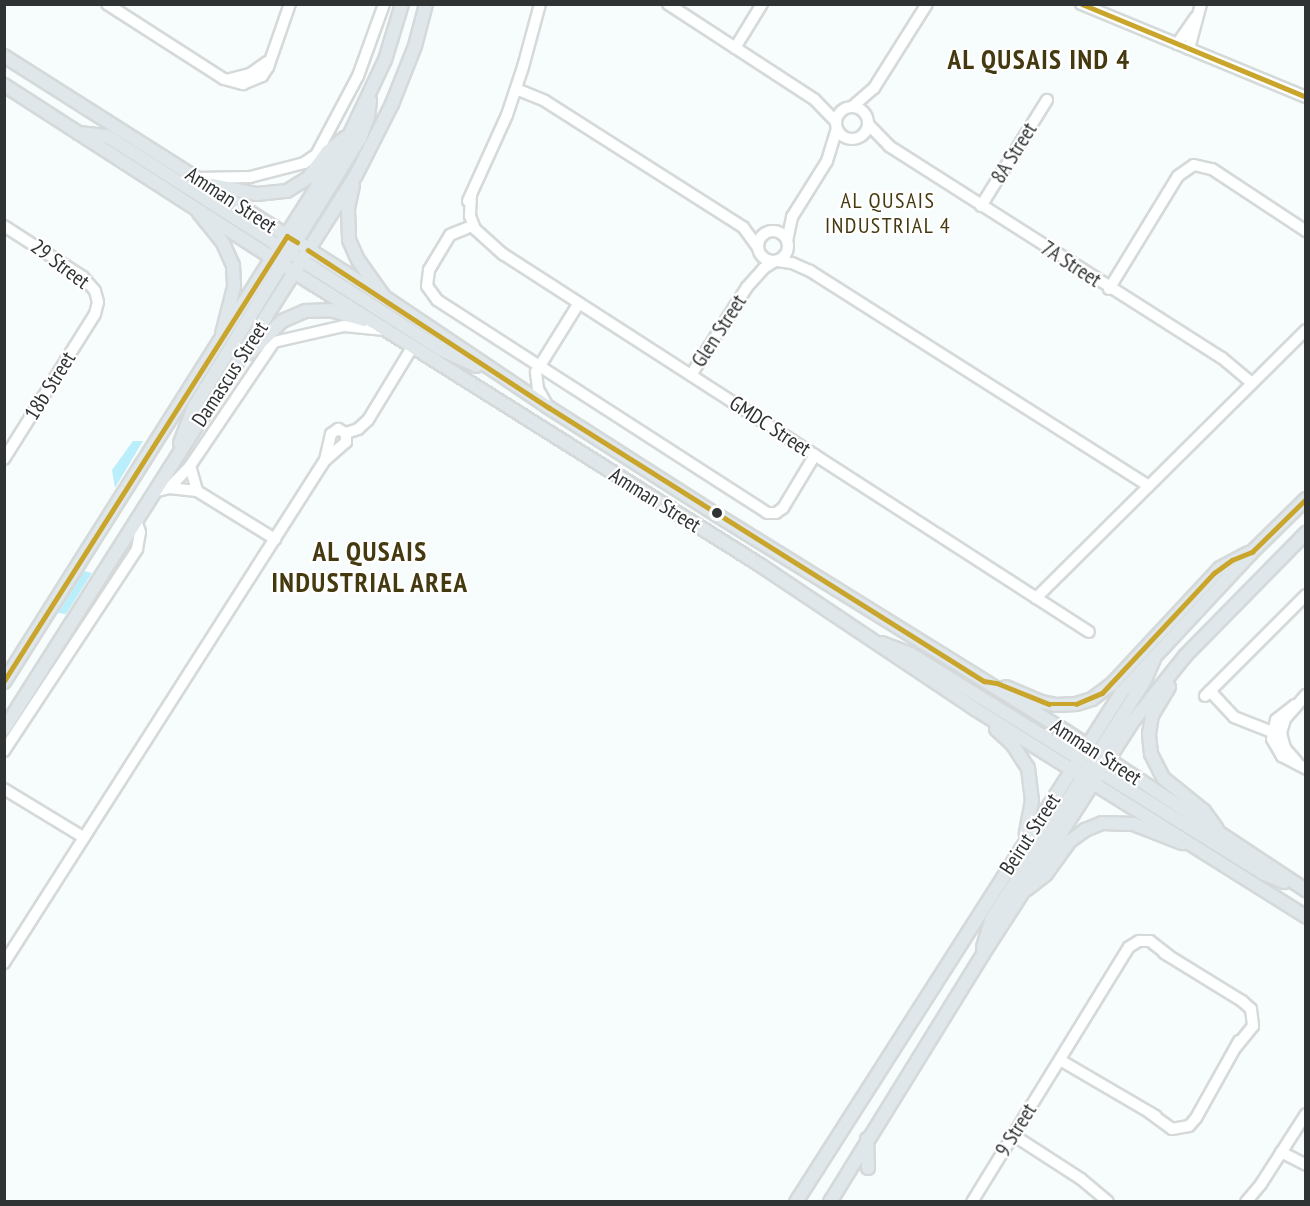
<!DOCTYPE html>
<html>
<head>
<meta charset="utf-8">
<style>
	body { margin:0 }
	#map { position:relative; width:1310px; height:1206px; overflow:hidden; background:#f7fcfd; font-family:"PT Sans Narrow",sans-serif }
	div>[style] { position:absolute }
	.green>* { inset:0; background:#baeefb }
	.roads { filter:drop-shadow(2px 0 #d5d9da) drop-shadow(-2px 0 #d5d9da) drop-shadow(0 2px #d5d9da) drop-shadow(0 -2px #d5d9da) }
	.minor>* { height:10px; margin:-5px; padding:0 5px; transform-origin:5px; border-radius:5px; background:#feffff }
	.minor>.ring { margin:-5px; padding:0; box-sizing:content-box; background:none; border:10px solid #feffff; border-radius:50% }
	.major>* { height:12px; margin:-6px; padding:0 6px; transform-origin:6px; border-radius:6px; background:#dfe7eb }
	.bus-1>* { height:4.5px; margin:-2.25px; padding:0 2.25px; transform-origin:2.25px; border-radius:2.25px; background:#c9a52b }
	.dots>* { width:16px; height:16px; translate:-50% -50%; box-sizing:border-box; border:3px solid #fff; border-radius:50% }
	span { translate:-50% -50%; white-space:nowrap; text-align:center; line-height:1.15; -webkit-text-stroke:4.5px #fff; paint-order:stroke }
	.street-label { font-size:21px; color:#303334 }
	.neighbourhood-label { font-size:22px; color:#453910; letter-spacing:1.5px }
	.district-label { font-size:27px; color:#453910; font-weight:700; letter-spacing:1.5px }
	.frame { position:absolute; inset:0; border:6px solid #303334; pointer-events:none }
</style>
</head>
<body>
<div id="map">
	<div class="green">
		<i style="clip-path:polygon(133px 441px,143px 441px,115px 488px,112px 470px)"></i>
		<i style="clip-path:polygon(84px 571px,92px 573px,66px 614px,58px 613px)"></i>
	</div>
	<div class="roads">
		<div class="minor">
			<i style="left:107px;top:4px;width:139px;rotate:32.7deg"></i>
			<i style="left:224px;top:79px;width:20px;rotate:15deg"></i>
			<i style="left:243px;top:84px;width:21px;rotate:-23deg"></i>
			<i style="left:262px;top:76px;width:11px;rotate:-56deg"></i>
			<i style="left:268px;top:67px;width:67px;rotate:-70.8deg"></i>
			<i style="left:668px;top:4px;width:174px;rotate:33.1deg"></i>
			<i style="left:814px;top:99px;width:32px;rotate:46deg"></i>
			<i style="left:1081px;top:4px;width:243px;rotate:22.5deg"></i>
			<i style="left:1177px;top:44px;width:33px;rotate:-55deg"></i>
			<i style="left:735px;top:48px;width:52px;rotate:-58.5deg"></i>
			<i style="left:1189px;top:49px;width:47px;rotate:-75.1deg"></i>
			<i style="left:230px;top:79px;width:21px;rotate:-14deg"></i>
			<i style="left:250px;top:74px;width:21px;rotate:-35deg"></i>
			<i style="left:516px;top:89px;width:31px;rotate:22deg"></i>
			<i style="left:545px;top:101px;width:235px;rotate:32.5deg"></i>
			<i style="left:743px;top:227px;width:26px;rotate:54deg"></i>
			<i style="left:852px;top:107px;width:29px;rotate:-41deg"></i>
			<i style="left:874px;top:88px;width:99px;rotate:-57.8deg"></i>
			<i class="ring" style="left:836px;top:107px;width:22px;height:22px"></i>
			<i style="left:868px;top:124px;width:30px;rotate:46deg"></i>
			<i style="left:889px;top:146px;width:395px;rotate:32.5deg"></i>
			<i style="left:1222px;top:358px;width:39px;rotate:40deg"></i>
			<i style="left:196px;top:178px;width:54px;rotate:-1.1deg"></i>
			<i style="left:250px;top:177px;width:56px;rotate:-14.5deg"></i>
			<i style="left:304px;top:163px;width:14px;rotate:-34deg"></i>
			<i style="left:316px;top:155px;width:89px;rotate:-62deg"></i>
			<i style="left:358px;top:76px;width:77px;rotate:-70.1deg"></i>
			<i style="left:471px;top:195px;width:21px;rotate:93deg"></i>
			<i style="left:470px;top:216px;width:14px;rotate:69deg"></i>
			<i style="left:475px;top:229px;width:38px;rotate:42deg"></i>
			<i style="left:503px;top:254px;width:697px;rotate:32.82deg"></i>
			<i style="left:468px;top:201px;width:94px;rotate:-65.6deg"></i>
			<i style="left:507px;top:115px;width:51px;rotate:-71.6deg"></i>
			<i style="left:523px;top:67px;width:65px;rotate:-74.9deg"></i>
			<i style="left:981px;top:206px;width:125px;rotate:-58.1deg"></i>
			<i style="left:4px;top:226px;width:94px;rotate:32.8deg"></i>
			<i style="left:83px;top:277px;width:18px;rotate:49deg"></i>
			<i style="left:95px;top:291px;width:11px;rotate:75deg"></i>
			<i style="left:98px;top:302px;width:12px;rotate:104deg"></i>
			<i style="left:95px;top:314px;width:171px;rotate:122.1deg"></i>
			<i style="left:467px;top:228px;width:18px;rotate:158deg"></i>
			<i style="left:450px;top:235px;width:41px;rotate:121deg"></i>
			<i style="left:429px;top:270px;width:16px;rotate:97deg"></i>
			<i style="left:427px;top:286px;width:17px;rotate:54deg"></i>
			<i style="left:437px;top:300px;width:393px;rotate:32.8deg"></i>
			<i style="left:767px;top:513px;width:9px"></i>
			<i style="left:776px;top:513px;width:9px;rotate:-36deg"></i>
			<i style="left:783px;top:508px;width:62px;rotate:-58.9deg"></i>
			<i class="ring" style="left:758px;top:231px;width:20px;height:20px"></i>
			<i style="left:787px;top:241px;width:25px;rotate:-78deg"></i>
			<i style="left:792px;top:217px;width:66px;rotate:-58deg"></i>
			<i style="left:827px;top:161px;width:34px;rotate:-73deg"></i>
			<i style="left:777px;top:261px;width:15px;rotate:8deg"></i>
			<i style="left:792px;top:263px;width:20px;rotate:24deg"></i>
			<i style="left:810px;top:271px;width:401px;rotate:32.4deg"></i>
			<i style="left:1109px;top:289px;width:132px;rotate:-58.6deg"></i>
			<i style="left:1178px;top:176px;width:19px;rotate:-35deg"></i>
			<i style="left:1194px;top:165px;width:18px;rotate:13deg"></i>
			<i style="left:1212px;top:169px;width:113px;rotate:33.4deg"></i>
			<i style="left:691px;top:375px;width:104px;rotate:-57.5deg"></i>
			<i style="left:747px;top:287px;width:25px;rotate:-48deg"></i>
			<i style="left:764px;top:268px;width:13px;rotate:-32deg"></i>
			<i style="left:548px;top:407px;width:21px;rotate:-119deg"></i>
			<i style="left:538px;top:389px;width:17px;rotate:-97deg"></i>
			<i style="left:536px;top:372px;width:81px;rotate:-58.1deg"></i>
			<i style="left:338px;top:429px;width:9px;rotate:27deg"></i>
			<i style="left:346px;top:433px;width:9px;rotate:90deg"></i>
			<i style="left:346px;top:442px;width:28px;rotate:139deg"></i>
			<i style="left:325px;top:460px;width:27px;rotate:-77deg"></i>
			<i style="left:331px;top:434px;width:9px;rotate:-36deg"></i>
			<i style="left:346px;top:433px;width:13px;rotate:-18deg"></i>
			<i style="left:358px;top:429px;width:13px;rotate:-42deg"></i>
			<i style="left:368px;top:420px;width:87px;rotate:-58.7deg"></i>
			<i style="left:190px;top:466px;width:26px;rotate:74deg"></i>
			<i style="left:169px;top:488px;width:28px;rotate:6deg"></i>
			<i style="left:197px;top:491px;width:92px;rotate:31.6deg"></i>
			<i style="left:154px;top:492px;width:16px;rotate:-15deg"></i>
			<i style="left:169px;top:488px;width:30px;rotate:-46deg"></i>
			<i style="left:190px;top:466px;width:150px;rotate:-55.9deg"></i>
			<i style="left:274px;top:342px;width:72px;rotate:-12.9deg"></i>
			<i style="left:344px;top:326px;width:41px;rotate:5.6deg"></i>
			<i style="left:1036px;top:598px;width:380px;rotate:-44.8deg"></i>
			<i style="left:1210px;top:691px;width:35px;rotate:47deg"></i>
			<i style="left:1234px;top:717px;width:41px;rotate:21.5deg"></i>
			<i style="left:1205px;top:696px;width:143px;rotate:-45deg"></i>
			<i style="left:1295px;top:705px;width:24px;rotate:142deg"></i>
			<i style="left:1276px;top:720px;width:19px;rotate:102deg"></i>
			<i style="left:1272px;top:739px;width:20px;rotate:60deg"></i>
			<i style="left:1282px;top:756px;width:27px;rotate:28deg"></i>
			<i style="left:4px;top:751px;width:242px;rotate:-56.6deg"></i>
			<i style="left:137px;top:549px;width:17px;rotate:-80deg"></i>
			<i style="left:140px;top:532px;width:13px;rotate:-108deg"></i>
			<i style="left:1297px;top:762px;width:18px;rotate:-131deg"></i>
			<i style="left:1285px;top:748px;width:16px;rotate:-105deg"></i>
			<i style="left:1281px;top:733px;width:15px;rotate:-74deg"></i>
			<i style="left:1285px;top:719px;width:32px;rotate:-49deg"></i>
			<i style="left:4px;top:789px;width:92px;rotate:31.3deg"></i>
			<i style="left:1164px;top:953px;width:92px;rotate:31.6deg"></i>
			<i style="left:1242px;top:1001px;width:12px;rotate:42deg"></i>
			<i style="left:1251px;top:1009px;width:17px;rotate:83deg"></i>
			<i style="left:1253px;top:1026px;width:27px;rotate:129deg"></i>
			<i style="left:4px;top:963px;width:597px;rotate:-57.46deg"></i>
			<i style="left:1060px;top:1060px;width:111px;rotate:30.3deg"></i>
			<i style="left:1150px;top:1113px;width:27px;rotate:36deg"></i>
			<i style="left:1172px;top:1129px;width:17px;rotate:-10deg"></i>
			<i style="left:1189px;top:1126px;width:11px;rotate:-49deg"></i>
			<i style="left:1196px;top:1118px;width:88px;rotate:-60.8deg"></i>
			<i style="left:1013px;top:1135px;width:81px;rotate:32.9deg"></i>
			<i style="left:1081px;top:1179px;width:35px;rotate:40deg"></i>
			<i style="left:1281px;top:1152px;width:28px;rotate:27deg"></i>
			<i style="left:972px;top:1202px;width:299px;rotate:-58.4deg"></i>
			<i style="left:1129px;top:947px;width:12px;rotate:-31deg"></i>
			<i style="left:1139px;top:941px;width:11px"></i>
			<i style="left:1150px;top:941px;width:24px;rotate:38deg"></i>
			<i style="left:1246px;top:1202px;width:23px;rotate:-50deg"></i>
			<i style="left:1261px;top:1184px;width:83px;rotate:-57.3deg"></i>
		</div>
		<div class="major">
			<i style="left:4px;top:56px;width:452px;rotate:32.4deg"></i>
			<i style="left:386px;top:298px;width:195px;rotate:33.9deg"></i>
			<i style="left:548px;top:407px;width:201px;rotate:32.6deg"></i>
			<i style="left:717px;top:515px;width:412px;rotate:31.8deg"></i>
			<i style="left:1067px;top:732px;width:287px;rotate:33.5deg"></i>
			<i style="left:4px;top:85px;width:368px;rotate:32.8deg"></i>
			<i style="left:313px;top:284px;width:528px;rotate:32.15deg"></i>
			<i style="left:760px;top:565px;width:259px;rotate:33.8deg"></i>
			<i style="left:975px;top:709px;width:391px;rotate:32.1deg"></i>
			<i style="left:78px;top:133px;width:29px;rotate:6deg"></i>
			<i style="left:107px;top:136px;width:395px;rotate:32.6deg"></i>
			<i style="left:440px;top:349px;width:40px;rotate:25deg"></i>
			<i style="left:212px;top:185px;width:46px;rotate:11.3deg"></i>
			<i style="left:257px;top:194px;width:30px;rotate:-6deg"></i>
			<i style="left:287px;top:191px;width:26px;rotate:-32deg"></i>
			<i style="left:309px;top:177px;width:31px;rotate:-54deg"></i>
			<i style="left:327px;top:152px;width:23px;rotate:-38deg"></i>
			<i style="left:353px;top:185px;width:25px;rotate:102deg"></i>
			<i style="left:348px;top:209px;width:31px;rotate:88deg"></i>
			<i style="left:349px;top:240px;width:22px;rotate:66deg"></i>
			<i style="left:358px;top:260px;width:43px;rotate:54.5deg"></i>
			<i style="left:199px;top:213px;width:38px;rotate:51deg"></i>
			<i style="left:223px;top:243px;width:24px;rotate:66deg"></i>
			<i style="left:233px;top:265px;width:22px;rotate:87deg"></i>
			<i style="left:234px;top:287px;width:49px;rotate:104.3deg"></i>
			<i style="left:250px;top:353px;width:45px;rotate:-45deg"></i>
			<i style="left:282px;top:321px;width:26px;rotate:-23deg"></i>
			<i style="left:306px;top:311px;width:24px;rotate:-2deg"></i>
			<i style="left:330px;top:310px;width:36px;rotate:16deg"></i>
			<i style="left:180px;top:443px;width:39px;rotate:-69deg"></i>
			<i style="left:194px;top:407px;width:316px;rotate:-58.3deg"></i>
			<i style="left:360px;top:138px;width:22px;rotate:-69deg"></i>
			<i style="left:368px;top:117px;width:17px;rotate:-83deg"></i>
			<i style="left:882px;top:643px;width:31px;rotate:21deg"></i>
			<i style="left:911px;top:654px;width:417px;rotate:31.9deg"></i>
			<i style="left:1265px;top:874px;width:21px;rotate:23deg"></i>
			<i style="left:4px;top:682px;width:646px;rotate:-57.71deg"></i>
			<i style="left:349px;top:136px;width:84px;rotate:-64.7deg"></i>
			<i style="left:385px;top:60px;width:59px;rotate:-73.1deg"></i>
			<i style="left:1006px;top:687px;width:39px;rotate:23deg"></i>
			<i style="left:1042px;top:702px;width:14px;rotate:12deg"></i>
			<i style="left:1056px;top:705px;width:20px;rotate:-3deg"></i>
			<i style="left:1076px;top:704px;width:17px;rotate:-17deg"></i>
			<i style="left:1092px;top:699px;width:25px;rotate:-37deg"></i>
			<i style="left:1112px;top:684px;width:158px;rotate:-47deg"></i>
			<i style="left:1220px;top:568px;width:32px;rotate:-28deg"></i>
			<i style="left:1169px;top:687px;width:33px;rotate:121deg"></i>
			<i style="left:1152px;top:715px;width:20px;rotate:99deg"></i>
			<i style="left:1149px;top:735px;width:19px;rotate:84deg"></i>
			<i style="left:1151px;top:754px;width:27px;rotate:63deg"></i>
			<i style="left:1163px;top:778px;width:53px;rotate:38.8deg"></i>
			<i style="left:1204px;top:811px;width:22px;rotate:54deg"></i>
			<i style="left:4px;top:729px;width:656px;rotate:-57.57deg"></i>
			<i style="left:356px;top:175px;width:80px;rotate:-63.1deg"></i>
			<i style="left:392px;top:104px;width:62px;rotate:-68.4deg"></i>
			<i style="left:415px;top:46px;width:43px;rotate:-75.3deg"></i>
			<i style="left:996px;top:729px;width:23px;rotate:43deg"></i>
			<i style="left:1013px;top:745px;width:27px;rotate:57deg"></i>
			<i style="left:1028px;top:768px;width:33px;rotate:83deg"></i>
			<i style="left:1032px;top:801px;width:33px;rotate:101deg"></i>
			<i style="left:1027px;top:889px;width:24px;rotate:-38deg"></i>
			<i style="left:1046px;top:874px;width:41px;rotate:-54deg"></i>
			<i style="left:1070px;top:841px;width:19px;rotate:-36deg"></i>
			<i style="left:1085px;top:830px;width:18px;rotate:-22deg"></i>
			<i style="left:1102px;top:823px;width:31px;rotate:2deg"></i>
			<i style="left:1133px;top:824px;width:53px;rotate:21.2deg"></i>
			<i style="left:983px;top:947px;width:28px;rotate:-73deg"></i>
			<i style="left:991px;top:920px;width:285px;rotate:-57.3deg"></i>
			<i style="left:1145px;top:680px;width:23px;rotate:-67deg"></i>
			<i style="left:867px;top:1139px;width:29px;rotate:88deg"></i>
			<i style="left:796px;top:1202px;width:604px;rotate:-57.44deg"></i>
			<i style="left:1121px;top:693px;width:192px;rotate:-47.1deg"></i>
			<i style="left:1252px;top:552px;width:76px;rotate:-44.5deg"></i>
			<i style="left:830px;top:1202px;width:291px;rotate:-58.3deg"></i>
			<i style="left:983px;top:954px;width:278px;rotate:-57.2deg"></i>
			<i style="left:1134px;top:720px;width:82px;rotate:-51.4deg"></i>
			<i style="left:1185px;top:656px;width:173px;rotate:-45.5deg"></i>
		</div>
	</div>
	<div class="bus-1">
		<i style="left:1082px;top:4px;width:243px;rotate:22.5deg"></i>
		<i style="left:308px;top:250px;width:287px;rotate:33.2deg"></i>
		<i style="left:548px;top:407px;width:515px;rotate:32.15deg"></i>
		<i style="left:984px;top:681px;width:13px;rotate:9deg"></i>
		<i style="left:997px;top:683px;width:56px;rotate:22deg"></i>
		<i style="left:1049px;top:704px;width:27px"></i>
		<i style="left:1076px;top:704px;width:28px;rotate:-23deg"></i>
		<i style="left:1102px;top:693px;width:164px;rotate:-47deg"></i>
		<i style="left:1214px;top:573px;width:22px;rotate:-36deg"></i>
		<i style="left:1232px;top:560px;width:22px;rotate:-22deg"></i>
		<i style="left:1252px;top:552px;width:76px;rotate:-44.5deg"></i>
		<i style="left:4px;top:681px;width:527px;rotate:-57.55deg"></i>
		<i style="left:287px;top:236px;width:12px;rotate:31deg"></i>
	</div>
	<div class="dots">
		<i style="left:717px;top:513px;background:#303334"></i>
	</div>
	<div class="street-label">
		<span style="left:1014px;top:153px;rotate:-58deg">8A Street</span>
		<span style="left:231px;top:200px;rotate:33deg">Amman Street</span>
		<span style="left:60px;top:264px;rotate:37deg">29 Street</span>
		<span style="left:1071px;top:264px;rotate:33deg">7A Street</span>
		<span style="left:719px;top:331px;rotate:-57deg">Glen Street</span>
		<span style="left:230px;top:374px;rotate:-57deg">Damascus Street</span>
		<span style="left:50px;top:386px;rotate:-58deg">18b Street</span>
		<span style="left:770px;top:426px;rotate:33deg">GMDC Street</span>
		<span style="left:655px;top:500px;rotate:32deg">Amman Street</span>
		<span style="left:1096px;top:752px;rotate:33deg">Amman Street</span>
		<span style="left:1030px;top:834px;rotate:-57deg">Beirut Street</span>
		<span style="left:1016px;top:1130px;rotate:-58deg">9 Street</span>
	</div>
	<div class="neighbourhood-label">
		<span style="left:888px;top:213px">AL QUSAIS<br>INDUSTRIAL 4</span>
	</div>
	<div class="district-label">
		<span style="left:1039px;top:60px">AL QUSAIS IND 4</span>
		<span style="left:370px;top:567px">AL QUSAIS<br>INDUSTRIAL AREA</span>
	</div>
	<div class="frame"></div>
</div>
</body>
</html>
